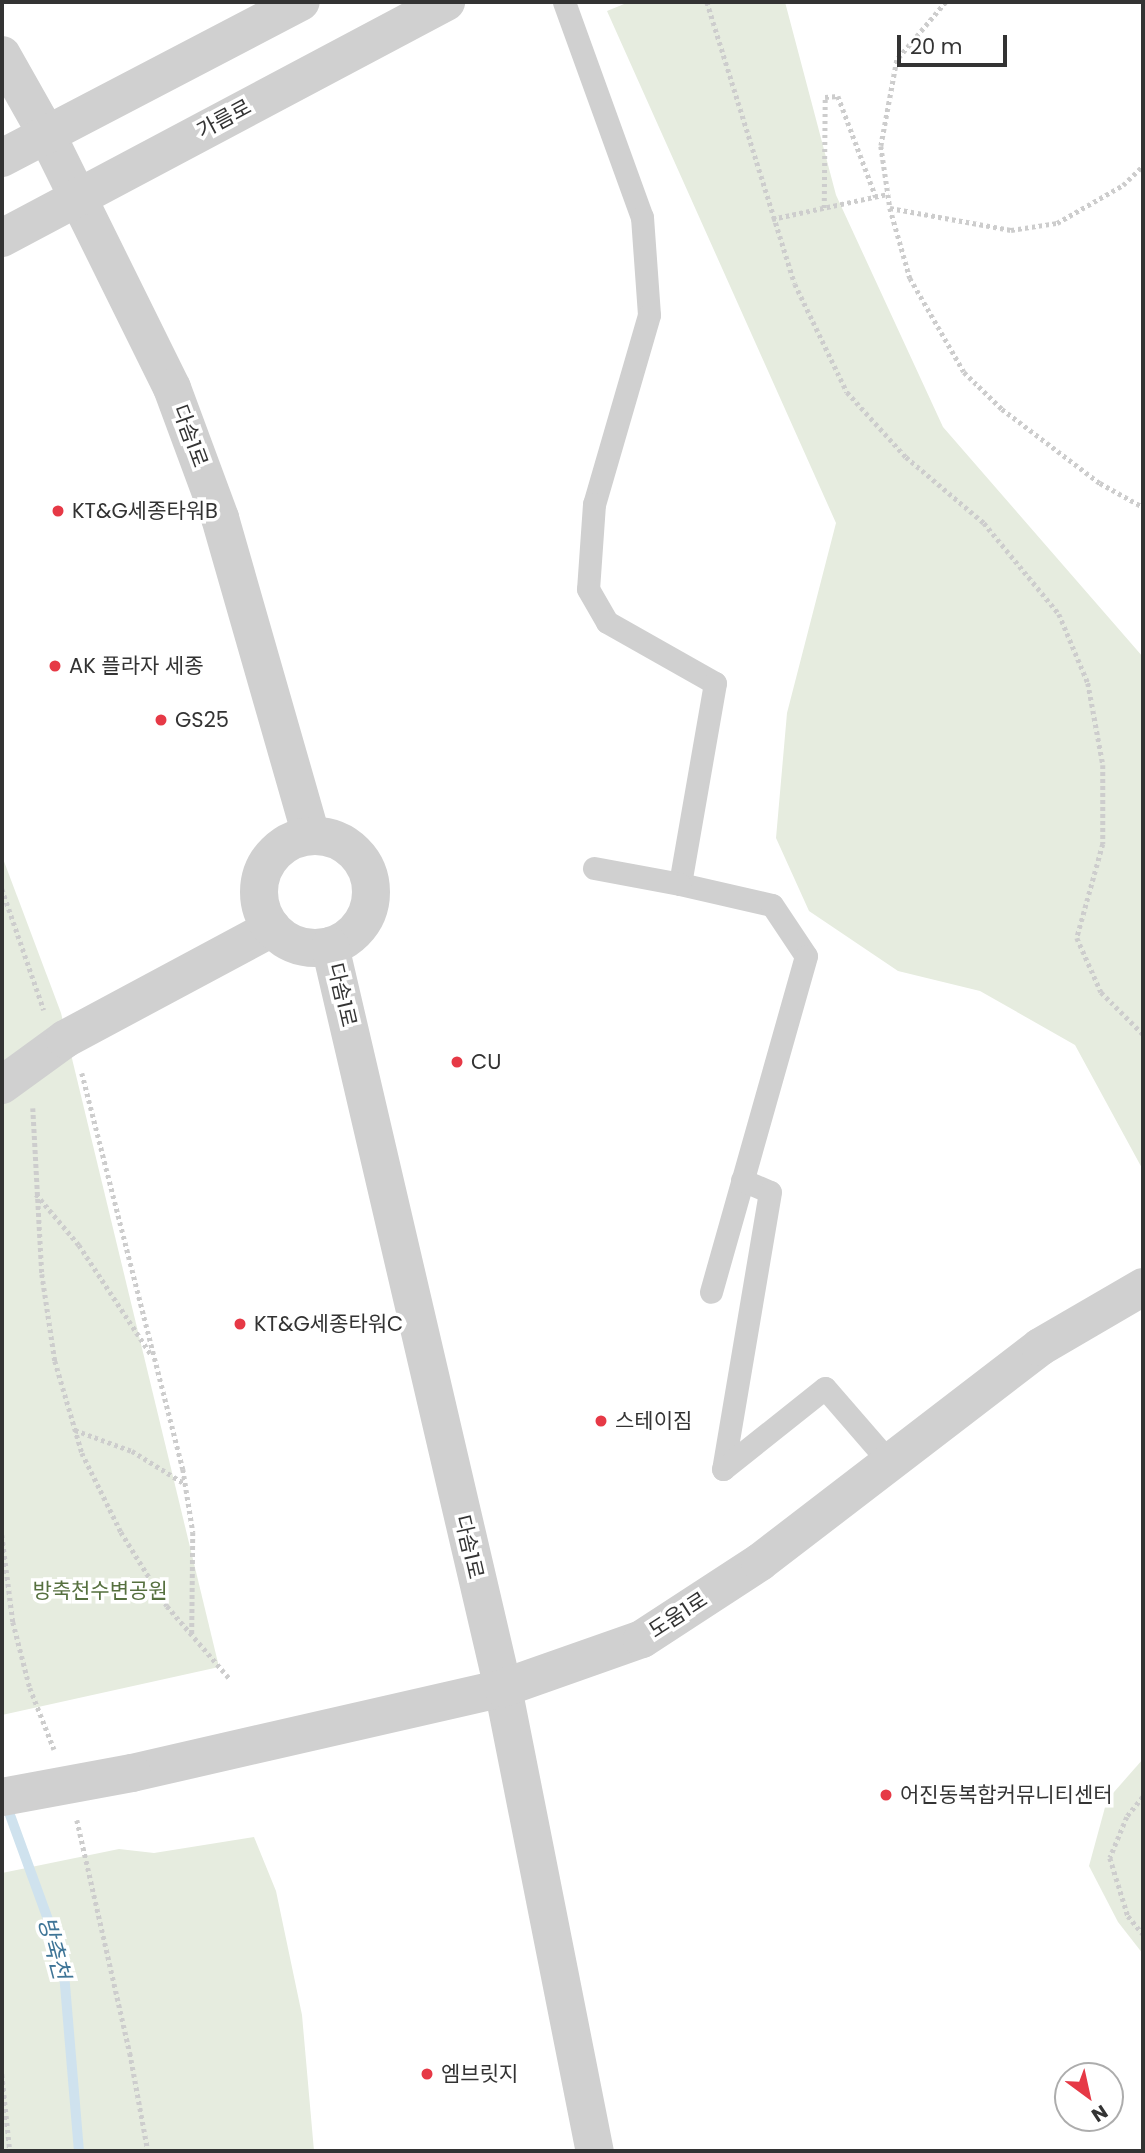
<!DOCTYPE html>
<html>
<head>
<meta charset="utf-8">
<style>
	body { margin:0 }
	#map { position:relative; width:1145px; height:2153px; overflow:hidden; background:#fff; font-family:Poppins,"Noto Sans KR",sans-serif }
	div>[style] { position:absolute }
	.green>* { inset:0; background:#e6ecdf }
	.stream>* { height:10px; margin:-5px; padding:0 5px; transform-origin:5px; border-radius:5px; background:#cfe2ee }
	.path>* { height:4.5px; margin-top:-2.25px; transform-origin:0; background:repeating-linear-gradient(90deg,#cdcdcd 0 3.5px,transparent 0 7px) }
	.service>* { height:23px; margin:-11.5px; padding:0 11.5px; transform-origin:11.5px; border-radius:11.5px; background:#d0d0d0 }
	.minor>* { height:38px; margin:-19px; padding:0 19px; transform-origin:19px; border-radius:19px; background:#d0d0d0 }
	.tertiary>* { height:38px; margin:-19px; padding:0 19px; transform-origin:19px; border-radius:19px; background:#d0d0d0 }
	.tertiary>.ring { margin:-19px; padding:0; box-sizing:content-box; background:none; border:38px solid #d0d0d0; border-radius:50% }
	.tertiary-bridge>* { height:38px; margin:-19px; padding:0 19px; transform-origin:19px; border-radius:19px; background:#d0d0d0 }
	.dots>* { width:19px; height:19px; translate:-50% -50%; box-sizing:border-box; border:4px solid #fff; border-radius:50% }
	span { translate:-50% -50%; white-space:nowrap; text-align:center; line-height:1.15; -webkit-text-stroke:7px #fff; paint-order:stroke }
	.street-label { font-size:21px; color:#333 }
	.poi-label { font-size:21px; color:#333 }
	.left { translate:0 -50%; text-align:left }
	.park-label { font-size:21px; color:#56703f }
	.water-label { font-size:23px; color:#3f7597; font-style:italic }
	.frame { position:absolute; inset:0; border:4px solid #333; pointer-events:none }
	.north { position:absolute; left:1054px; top:2062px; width:70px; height:70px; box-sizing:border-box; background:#fff; border:2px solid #adadad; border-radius:50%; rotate:147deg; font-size:19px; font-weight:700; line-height:28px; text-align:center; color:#333 }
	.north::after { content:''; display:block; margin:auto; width:24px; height:32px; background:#e63946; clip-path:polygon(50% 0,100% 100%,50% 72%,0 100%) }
	.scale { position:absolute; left:897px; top:35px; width:110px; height:32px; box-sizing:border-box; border:4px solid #333; border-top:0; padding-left:9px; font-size:21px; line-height:24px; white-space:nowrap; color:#333; -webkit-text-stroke:5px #fff; paint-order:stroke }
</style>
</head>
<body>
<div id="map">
	<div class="green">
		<i style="clip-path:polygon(629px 2px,785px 2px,836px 195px,943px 427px,1143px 657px,1143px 1170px,1075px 1045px,980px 991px,898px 971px,809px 911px,776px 838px,787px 713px,836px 523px,607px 11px)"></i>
		<i style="clip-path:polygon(2px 856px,61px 1013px,219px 1667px,2px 1715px)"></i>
		<i style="clip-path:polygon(1143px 1759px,1143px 1954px,1118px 1922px,1089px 1866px,1107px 1800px)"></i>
		<i style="clip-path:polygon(254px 1837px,276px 1891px,302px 2015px,314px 2151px,2px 2151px,2px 1873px,119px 1849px,154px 1853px)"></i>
	</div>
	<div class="stream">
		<i style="left:6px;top:1804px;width:167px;rotate:70deg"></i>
		<i style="left:63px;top:1961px;width:191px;rotate:85.2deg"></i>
	</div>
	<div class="path">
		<i style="left:707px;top:2px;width:295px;rotate:72.7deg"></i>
		<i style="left:795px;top:284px;width:120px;rotate:64.3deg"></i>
		<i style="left:847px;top:392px;width:88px;rotate:47.8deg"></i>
		<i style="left:906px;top:457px;width:102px;rotate:40.2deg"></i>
		<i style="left:984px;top:523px;width:118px;rotate:50.5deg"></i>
		<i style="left:1059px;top:614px;width:75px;rotate:67.2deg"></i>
		<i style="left:1088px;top:683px;width:83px;rotate:79.6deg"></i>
		<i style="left:1103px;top:765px;width:79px;rotate:90deg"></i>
		<i style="left:1103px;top:844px;width:98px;rotate:105.5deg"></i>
		<i style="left:1077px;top:938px;width:59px;rotate:66deg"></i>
		<i style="left:1101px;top:992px;width:59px;rotate:45deg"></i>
		<i style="left:946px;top:2px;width:76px;rotate:130.2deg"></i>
		<i style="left:897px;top:60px;width:87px;rotate:100.5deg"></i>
		<i style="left:881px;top:146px;width:63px;rotate:81.7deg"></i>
		<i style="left:890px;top:208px;width:73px;rotate:74.1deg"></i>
		<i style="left:910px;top:278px;width:108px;rotate:60.1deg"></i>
		<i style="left:964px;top:372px;width:53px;rotate:44.2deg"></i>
		<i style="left:1002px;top:409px;width:123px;rotate:37.1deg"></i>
		<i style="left:1100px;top:483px;width:49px;rotate:29.2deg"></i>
		<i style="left:824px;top:208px;width:111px;rotate:-89.5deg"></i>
		<i style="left:825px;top:97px;width:13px;rotate:-4deg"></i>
		<i style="left:838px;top:96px;width:108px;rotate:69.4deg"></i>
		<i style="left:890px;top:208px;width:123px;rotate:10.3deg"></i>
		<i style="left:1011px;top:230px;width:47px;rotate:-8.7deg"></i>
		<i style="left:1057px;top:223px;width:76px;rotate:-29.9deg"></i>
		<i style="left:1123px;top:185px;width:28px;rotate:-44deg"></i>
		<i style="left:772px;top:219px;width:119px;rotate:-12.2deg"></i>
		<i style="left:2px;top:889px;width:128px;rotate:70.9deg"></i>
		<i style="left:82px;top:1073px;width:409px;rotate:75.7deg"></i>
		<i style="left:183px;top:1469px;width:64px;rotate:81deg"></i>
		<i style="left:193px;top:1532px;width:102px;rotate:90.6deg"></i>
		<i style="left:33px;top:1108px;width:166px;rotate:86.9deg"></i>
		<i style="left:42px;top:1274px;width:88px;rotate:81.5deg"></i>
		<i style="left:55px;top:1361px;width:96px;rotate:73.6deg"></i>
		<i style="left:82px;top:1453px;width:88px;rotate:63.7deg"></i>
		<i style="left:121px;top:1532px;width:87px;rotate:58.1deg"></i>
		<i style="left:167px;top:1606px;width:96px;rotate:49.2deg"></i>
		<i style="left:36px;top:1194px;width:67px;rotate:49.9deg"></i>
		<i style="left:79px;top:1245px;width:131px;rotate:56.6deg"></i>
		<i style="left:75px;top:1430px;width:61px;rotate:20.2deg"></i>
		<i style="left:132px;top:1451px;width:62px;rotate:31.9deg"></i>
		<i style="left:2px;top:1535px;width:88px;rotate:82.8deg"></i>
		<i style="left:13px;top:1622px;width:68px;rotate:75.6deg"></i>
		<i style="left:30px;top:1688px;width:66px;rotate:68.5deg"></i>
		<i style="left:1143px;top:1797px;width:26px;rotate:129deg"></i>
		<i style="left:1127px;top:1817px;width:44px;rotate:112.5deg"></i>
		<i style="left:1110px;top:1858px;width:61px;rotate:72.8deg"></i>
		<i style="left:1128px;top:1916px;width:23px;rotate:50deg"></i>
		<i style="left:77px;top:1820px;width:239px;rotate:77.2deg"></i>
		<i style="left:130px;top:2053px;width:100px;rotate:79.6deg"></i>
		<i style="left:2px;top:2074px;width:77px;rotate:84.1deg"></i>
	</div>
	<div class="service">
		<i style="left:564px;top:2px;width:229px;rotate:70.1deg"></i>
		<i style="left:642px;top:217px;width:98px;rotate:85.9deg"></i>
		<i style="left:649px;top:315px;width:197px;rotate:106.2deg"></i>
		<i style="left:594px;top:504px;width:85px;rotate:94deg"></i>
		<i style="left:588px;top:589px;width:38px;rotate:60deg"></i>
		<i style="left:607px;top:622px;width:124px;rotate:29.5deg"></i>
		<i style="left:715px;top:683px;width:204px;rotate:99.9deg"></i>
		<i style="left:680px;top:884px;width:94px;rotate:12.9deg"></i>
		<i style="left:772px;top:905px;width:61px;rotate:56.3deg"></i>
		<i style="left:806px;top:956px;width:349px;rotate:105.8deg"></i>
		<i style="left:594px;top:868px;width:87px;rotate:10.5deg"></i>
		<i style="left:742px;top:1180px;width:30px;rotate:23deg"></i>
		<i style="left:770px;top:1192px;width:281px;rotate:99.6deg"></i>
		<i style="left:723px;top:1469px;width:130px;rotate:-38.5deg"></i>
		<i style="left:825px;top:1388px;width:99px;rotate:49.1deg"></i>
	</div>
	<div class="minor">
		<i style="left:2px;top:55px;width:92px;rotate:60.6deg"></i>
		<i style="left:2px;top:1085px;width:78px;rotate:-36.1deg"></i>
		<i style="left:65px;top:1039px;width:235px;rotate:-28.2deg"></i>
	</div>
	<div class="tertiary">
		<i style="left:47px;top:135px;width:282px;rotate:63.7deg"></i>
		<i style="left:172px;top:388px;width:139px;rotate:69.7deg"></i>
		<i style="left:220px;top:518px;width:330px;rotate:74deg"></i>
		<i style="left:2px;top:158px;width:337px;rotate:-27.6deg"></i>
		<i style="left:2px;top:238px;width:503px;rotate:-27.99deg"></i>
		<i class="ring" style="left:259px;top:836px;width:74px;height:74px"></i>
		<i style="left:330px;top:946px;width:762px;rotate:76.88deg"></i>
		<i style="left:503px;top:1688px;width:472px;rotate:78.8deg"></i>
		<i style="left:132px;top:1773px;width:381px;rotate:-12.9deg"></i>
		<i style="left:503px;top:1688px;width:147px;rotate:-19.4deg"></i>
		<i style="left:642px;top:1639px;width:141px;rotate:-33.1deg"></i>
		<i style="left:760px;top:1562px;width:353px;rotate:-37.5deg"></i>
		<i style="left:1040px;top:1347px;width:119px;rotate:-30.2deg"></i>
	</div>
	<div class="tertiary-bridge">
		<i style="left:2px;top:1797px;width:132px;rotate:-10.5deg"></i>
	</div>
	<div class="dots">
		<i style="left:58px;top:511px;background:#e63946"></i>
		<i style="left:55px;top:666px;background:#e63946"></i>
		<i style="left:161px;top:720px;background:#e63946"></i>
		<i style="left:457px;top:1062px;background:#e63946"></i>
		<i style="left:240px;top:1324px;background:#e63946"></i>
		<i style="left:601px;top:1421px;background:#e63946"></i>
		<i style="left:886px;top:1795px;background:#e63946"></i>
		<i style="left:427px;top:2074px;background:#e63946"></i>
	</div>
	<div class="street-label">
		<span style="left:224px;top:119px;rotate:-28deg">가름로</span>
		<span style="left:190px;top:436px;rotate:70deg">다솜1로</span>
		<span style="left:342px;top:995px;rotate:77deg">다솜1로</span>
		<span style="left:469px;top:1547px;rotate:77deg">다솜1로</span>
		<span style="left:678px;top:1615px;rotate:-33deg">도움1로</span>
	</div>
	<div class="poi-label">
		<span class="left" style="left:72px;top:511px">KT&amp;G세종타워B</span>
		<span class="left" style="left:69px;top:666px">AK 플라자 세종</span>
		<span class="left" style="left:175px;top:720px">GS25</span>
		<span class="left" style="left:471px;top:1062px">CU</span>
		<span class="left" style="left:254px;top:1324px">KT&amp;G세종타워C</span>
		<span class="left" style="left:615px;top:1421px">스테이짐</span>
		<span class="left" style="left:900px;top:1795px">어진동복합커뮤니티센터</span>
		<span class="left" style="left:441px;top:2074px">엠브릿지</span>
	</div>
	<div class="park-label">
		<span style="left:100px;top:1591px">방축천수변공원</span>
	</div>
	<div class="water-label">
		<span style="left:54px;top:1948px;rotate:75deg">방축천</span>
	</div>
	<div class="frame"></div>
	<div class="north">N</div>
	<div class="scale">20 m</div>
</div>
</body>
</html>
